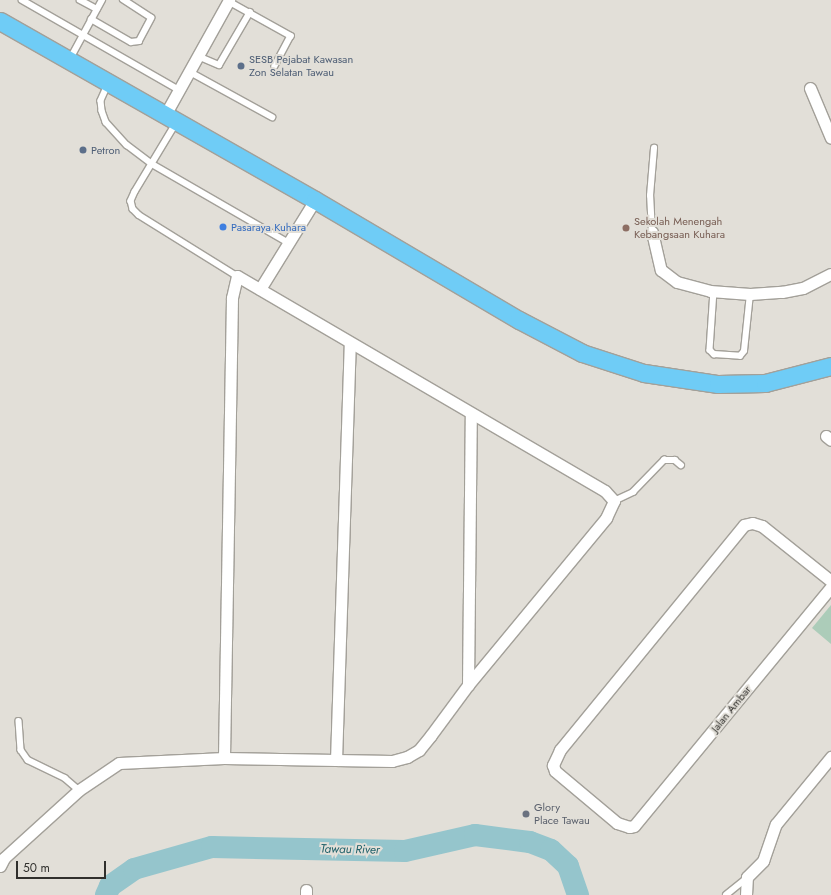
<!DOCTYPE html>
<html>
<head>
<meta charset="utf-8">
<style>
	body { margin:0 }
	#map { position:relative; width:831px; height:895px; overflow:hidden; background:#e2dfd8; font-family:Jost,sans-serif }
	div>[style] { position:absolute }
	.green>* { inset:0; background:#acccb9 }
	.river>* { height:22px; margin:-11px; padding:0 11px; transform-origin:11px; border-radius:11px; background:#95c5cc }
	.roads { filter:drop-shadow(1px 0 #a3a099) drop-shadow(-1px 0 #a3a099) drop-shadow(0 1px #a3a099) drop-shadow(0 -1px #a3a099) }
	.lane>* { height:5.5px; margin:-2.75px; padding:0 2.75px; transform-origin:2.75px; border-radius:2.75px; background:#fff }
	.street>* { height:11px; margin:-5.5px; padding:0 5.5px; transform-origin:5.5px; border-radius:5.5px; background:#fff }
	.primary>* { height:17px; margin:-8.5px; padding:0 8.5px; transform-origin:8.5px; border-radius:8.5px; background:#6fccf6 }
	.dots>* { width:11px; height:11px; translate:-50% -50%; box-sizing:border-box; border:2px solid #e2dfd8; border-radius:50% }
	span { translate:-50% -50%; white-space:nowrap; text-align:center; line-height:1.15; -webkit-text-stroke:4px #e2dfd8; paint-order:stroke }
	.service-label { font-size:11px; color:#4e5e75 }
	.left { translate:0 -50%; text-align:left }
	.education-label { font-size:11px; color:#785e54 }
	.shop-label { font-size:11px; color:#366cbe }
	.street-label { font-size:11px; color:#302f2c }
	.worship-label { font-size:11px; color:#5b616d }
	.water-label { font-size:12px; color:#1f6069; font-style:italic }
	.scale { position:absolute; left:16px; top:861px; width:90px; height:18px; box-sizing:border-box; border:2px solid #302f2c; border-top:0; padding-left:5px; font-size:12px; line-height:14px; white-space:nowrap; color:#302f2c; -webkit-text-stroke:3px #e2dfd8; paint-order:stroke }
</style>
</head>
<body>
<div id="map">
	<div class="green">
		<i style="clip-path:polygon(831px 605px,831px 644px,812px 628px)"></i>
	</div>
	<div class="river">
		<i style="left:106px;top:895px;width:10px;rotate:-66deg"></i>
		<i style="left:110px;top:886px;width:29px;rotate:-35deg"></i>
		<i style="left:134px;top:869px;width:81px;rotate:-15.8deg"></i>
		<i style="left:212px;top:847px;width:193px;rotate:1.2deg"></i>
		<i style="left:405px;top:851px;width:72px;rotate:-12.9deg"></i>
		<i style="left:475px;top:835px;width:55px;rotate:7.3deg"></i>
		<i style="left:530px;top:842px;width:22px;rotate:21deg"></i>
		<i style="left:551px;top:850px;width:23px;rotate:43deg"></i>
		<i style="left:568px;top:866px;width:31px;rotate:71deg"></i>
	</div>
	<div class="roads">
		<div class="lane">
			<i style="left:22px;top:0;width:181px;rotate:29.8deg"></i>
			<i style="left:80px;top:0;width:19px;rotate:28deg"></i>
			<i style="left:228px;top:1px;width:72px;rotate:29.1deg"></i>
			<i style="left:291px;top:36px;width:34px;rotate:118deg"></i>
			<i style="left:91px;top:19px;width:46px;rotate:29.9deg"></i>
			<i style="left:131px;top:42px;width:8px;rotate:-7deg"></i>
			<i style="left:139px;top:41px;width:26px;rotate:-62deg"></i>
			<i style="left:151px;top:18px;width:33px;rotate:-147deg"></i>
			<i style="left:198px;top:56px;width:23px;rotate:23deg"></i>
			<i style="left:219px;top:65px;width:61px;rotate:-59.7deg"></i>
			<i style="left:70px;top:59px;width:67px;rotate:-61.5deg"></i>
			<i style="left:190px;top:72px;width:94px;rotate:28.8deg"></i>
			<i style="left:108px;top:85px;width:17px;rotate:114deg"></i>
			<i style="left:101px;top:101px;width:10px;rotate:84deg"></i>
			<i style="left:102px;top:111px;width:12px;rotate:70deg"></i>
			<i style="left:106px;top:122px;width:31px;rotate:48deg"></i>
			<i style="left:127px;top:145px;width:31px;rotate:37deg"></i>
			<i style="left:152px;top:164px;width:158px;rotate:30deg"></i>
			<i style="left:176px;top:124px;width:79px;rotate:121.1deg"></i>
			<i style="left:135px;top:192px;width:10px;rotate:114deg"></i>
			<i style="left:131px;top:201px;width:8px;rotate:76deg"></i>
			<i style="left:133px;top:209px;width:8px;rotate:45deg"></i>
			<i style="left:139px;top:215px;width:115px;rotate:31.9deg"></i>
			<i style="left:652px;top:232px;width:36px;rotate:-93deg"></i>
			<i style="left:650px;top:196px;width:48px;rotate:-85.2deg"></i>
			<i style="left:714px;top:291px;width:59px;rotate:93.9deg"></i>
			<i style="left:710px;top:350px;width:6px;rotate:45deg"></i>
			<i style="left:714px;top:354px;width:26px;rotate:4deg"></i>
			<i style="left:740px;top:356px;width:6px;rotate:-51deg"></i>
			<i style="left:744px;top:351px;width:57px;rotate:-84deg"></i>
			<i style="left:614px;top:501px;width:21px;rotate:-25deg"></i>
			<i style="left:633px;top:492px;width:45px;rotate:-45.9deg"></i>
			<i style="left:664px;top:460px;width:11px"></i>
			<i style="left:675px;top:460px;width:8px;rotate:40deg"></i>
			<i style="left:19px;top:721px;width:29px;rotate:86deg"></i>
			<i style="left:21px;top:750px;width:12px;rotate:55deg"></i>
			<i style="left:28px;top:760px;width:41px;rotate:25.9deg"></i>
			<i style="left:65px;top:778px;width:18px;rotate:41deg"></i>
			<i style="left:726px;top:895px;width:26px;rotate:-39deg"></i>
		</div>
		<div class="street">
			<i style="left:810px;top:88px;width:54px;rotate:67.2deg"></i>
			<i style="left:165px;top:115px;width:132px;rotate:-60.9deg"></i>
			<i style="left:652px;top:232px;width:39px;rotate:77deg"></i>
			<i style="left:661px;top:270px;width:20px;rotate:37deg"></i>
			<i style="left:677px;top:282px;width:34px;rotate:15deg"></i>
			<i style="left:710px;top:291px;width:40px;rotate:4.3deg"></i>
			<i style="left:750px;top:294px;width:32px;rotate:-4deg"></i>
			<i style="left:782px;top:292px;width:21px;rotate:-11deg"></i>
			<i style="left:803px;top:288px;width:31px;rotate:-27deg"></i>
			<i style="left:260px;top:289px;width:105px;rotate:-58.3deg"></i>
			<i style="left:826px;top:436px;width:6px;rotate:39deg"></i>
			<i style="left:831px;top:581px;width:88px;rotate:-141.4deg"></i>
			<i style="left:762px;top:526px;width:10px;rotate:-163deg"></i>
			<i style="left:752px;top:523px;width:8px;rotate:166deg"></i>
			<i style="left:744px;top:525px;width:291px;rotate:129.3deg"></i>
			<i style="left:560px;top:750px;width:17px;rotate:115deg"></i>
			<i style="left:553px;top:765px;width:6px;rotate:72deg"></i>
			<i style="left:555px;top:771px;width:81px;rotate:40deg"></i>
			<i style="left:617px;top:823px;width:13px;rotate:18deg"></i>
			<i style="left:629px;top:827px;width:5px;rotate:-11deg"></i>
			<i style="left:634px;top:826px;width:310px;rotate:-50.5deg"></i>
			<i style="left:468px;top:685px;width:271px;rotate:-89.4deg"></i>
			<i style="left:336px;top:760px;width:416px;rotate:-88.1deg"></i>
			<i style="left:0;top:866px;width:9px;rotate:-63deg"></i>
			<i style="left:4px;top:858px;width:101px;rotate:-42.2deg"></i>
			<i style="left:79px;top:790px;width:48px;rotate:-34deg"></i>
			<i style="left:119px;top:763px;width:105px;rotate:-2.7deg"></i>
			<i style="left:224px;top:758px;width:168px;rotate:1deg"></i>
			<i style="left:392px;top:761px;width:16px;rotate:-15deg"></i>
			<i style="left:407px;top:757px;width:14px;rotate:-30deg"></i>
			<i style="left:419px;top:750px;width:19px;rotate:-51deg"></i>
			<i style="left:431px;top:735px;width:62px;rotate:-53.5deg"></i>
			<i style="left:468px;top:685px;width:217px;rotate:-50.4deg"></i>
			<i style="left:606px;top:518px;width:19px;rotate:-65deg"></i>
			<i style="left:614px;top:501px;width:13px;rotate:-132deg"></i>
			<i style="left:605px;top:491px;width:426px;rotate:-149.7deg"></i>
			<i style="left:237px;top:276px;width:23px;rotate:103deg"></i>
			<i style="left:232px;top:298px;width:460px;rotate:91deg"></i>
			<i style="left:306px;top:895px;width:5px;rotate:-90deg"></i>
			<i style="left:746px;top:895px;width:18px;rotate:-87deg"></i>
			<i style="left:747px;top:877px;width:23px;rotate:-45deg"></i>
			<i style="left:763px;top:861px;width:39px;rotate:-71deg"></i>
			<i style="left:776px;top:824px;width:87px;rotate:-50.6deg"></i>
		</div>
		<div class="primary">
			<i style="left:0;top:21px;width:362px;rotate:29.6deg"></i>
			<i style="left:315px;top:200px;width:237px;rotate:30.5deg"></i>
			<i style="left:519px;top:320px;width:71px;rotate:27.6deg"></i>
			<i style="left:582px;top:353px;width:65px;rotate:17.9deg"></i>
			<i style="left:644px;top:373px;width:75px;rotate:8.5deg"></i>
			<i style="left:718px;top:384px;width:47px;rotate:-1.2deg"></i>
			<i style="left:765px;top:383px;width:68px;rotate:-14.4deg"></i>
		</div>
	</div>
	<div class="dots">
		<i style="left:241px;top:66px;background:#5c6f8a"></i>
		<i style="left:83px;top:150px;background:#5c6f8a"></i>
		<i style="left:223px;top:227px;background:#3f7fe0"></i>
		<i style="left:626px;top:228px;background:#8d6e63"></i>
		<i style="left:526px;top:814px;background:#6b7280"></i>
	</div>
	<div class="service-label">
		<span class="left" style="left:249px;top:66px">SESB Pejabat Kawasan<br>Zon Selatan Tawau</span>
		<span class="left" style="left:91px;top:150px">Petron</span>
	</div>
	<div class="education-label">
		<span class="left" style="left:634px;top:228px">Sekolah Menengah<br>Kebangsaan Kuhara</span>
	</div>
	<div class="shop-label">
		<span class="left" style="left:231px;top:227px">Pasaraya Kuhara</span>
	</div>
	<div class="street-label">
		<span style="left:731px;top:709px;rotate:-51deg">Jalan Ambar</span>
	</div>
	<div class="worship-label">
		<span class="left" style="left:534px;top:814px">Glory<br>Place Tawau</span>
	</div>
	<div class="water-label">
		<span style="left:350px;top:850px;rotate:1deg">Tawau River</span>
	</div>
	<div class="scale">50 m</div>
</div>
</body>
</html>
